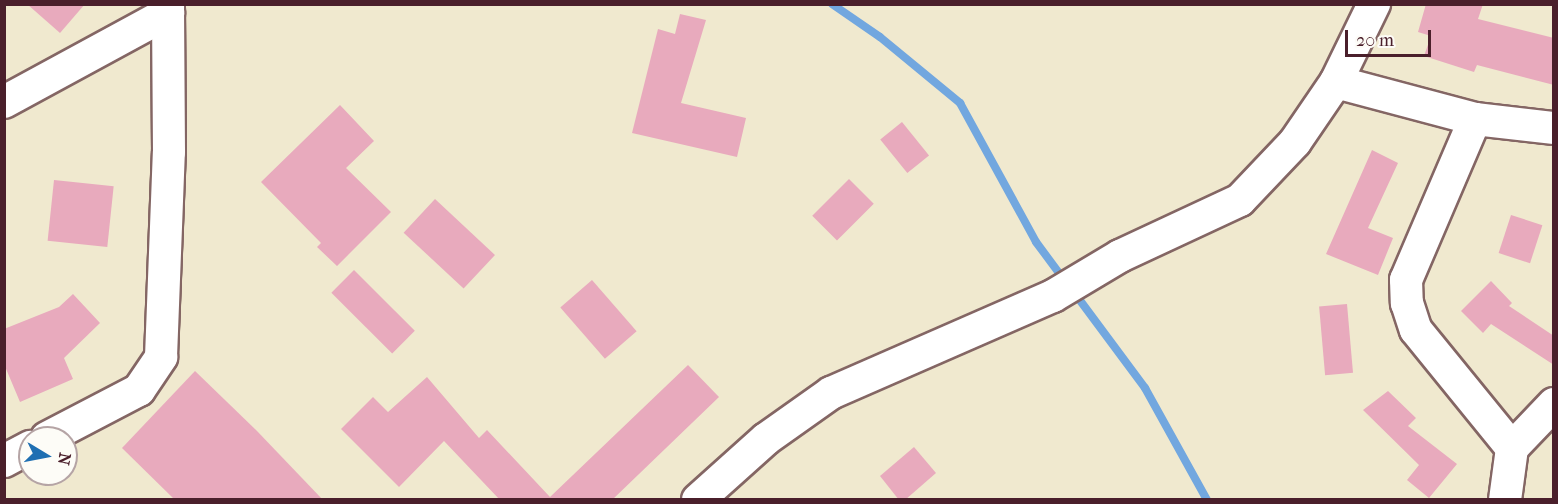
<!DOCTYPE html>
<html>
<head>
<meta charset="utf-8">
<style>
	body { margin:0 }
	#map { position:relative; width:1558px; height:504px; overflow:hidden; background:#f0e9cf; font-family:"IM FELL French Canon",serif }
	div>[style] { position:absolute }
	.stream>* { height:8px; margin:-4px; padding:0 4px; transform-origin:4px; border-radius:4px; background:#72a7df }
	.building>* { inset:0; background:#e8aabd; transform-origin:0 0 }
	.roads { filter:drop-shadow(2px 0 #846664) drop-shadow(-2px 0 #846664) drop-shadow(0 2px #846664) drop-shadow(0 -2px #846664) }
	.street>* { height:32px; margin:-16px; padding:0 16px; transform-origin:16px; border-radius:16px; background:#fff }
	span { translate:-50% -50%; white-space:nowrap; text-align:center; line-height:1.15; -webkit-text-stroke:4.5px #fdfcf7; paint-order:stroke }
	.frame { position:absolute; inset:0; border:6px solid #4a1f2b; pointer-events:none }
	.north { position:absolute; left:18px; top:426px; width:60px; height:60px; box-sizing:border-box; background:#fdfcf7; border:2px solid #b5a4a5; border-radius:50%; rotate:100deg; font-size:16px; font-weight:700; line-height:24px; text-align:center; color:#4a1f2b }
	.north::after { content:''; display:block; margin:auto; width:21px; height:27px; background:#1f6fb2; clip-path:polygon(50% 0,100% 100%,50% 72%,0 100%) }
	.scale { position:absolute; left:1345px; top:30px; width:86px; height:27px; box-sizing:border-box; border:3px solid #4a1f2b; border-top:0; padding-left:8px; font-size:18px; line-height:21px; white-space:nowrap; color:#4a1f2b; -webkit-text-stroke:4px #fdfcf7; paint-order:stroke }
</style>
</head>
<body>
<div id="map">
	<div class="stream">
		<i style="left:832px;top:4px;width:58px;rotate:34.5deg"></i>
		<i style="left:880px;top:37px;width:104px;rotate:39.5deg"></i>
		<i style="left:960px;top:103px;width:158px;rotate:61.3deg"></i>
		<i style="left:1036px;top:242px;width:49px;rotate:53.4deg"></i>
		<i style="left:1073px;top:291px;width:121px;rotate:53.4deg"></i>
		<i style="left:1145px;top:388px;width:128px;rotate:61deg"></i>
	</div>
	<div class="building">
		<i style="clip-path:polygon(27px 4px,85px 4px,60px 33px)"></i>
		<i style="clip-path:polygon(1426px 4px,1483px 4px,1478px 19px,1554px 38px,1554px 85px,1477px 65px,1474px 72px,1424px 56px,1431px 36px,1418px 32px)"></i>
		<i style="clip-path:polygon(680px 14px,706px 20px,681px 103px,746px 118px,737px 157px,632px 133px,658px 29px,675px 34px)"></i>
		<i style="clip-path:polygon(340px 105px,374px 141px,346px 168px,391px 212px,337px 266px,317px 247px,321px 243px,261px 182px)"></i>
		<i style="left:902px;top:122px;width:43px;height:28px;rotate:51deg"></i>
		<i style="clip-path:polygon(1372px 150px,1398px 163px,1368px 228px,1393px 238px,1378px 275px,1326px 254px)"></i>
		<i style="left:849px;top:179px;width:35px;height:52px;rotate:45deg"></i>
		<i style="left:54px;top:180px;width:60px;height:61px;rotate:6deg"></i>
		<i style="left:435px;top:199px;width:82px;height:46px;rotate:43deg"></i>
		<i style="left:1511px;top:215px;width:33px;height:40px;rotate:18deg"></i>
		<i style="left:354px;top:270px;width:86px;height:32px;rotate:45deg"></i>
		<i style="left:592px;top:280px;width:68px;height:42px;rotate:49deg"></i>
		<i style="clip-path:polygon(1491px 281px,1512px 303px,1509px 306px,1554px 336px,1554px 365px,1491px 324px,1483px 333px,1461px 311px)"></i>
		<i style="clip-path:polygon(73px 294px,100px 323px,64px 358px,73px 379px,20px 402px,4px 364px,4px 329px,59px 307px)"></i>
		<i style="left:1347px;top:304px;width:69px;height:28px;rotate:85deg"></i>
		<i style="clip-path:polygon(688px 365px,719px 397px,612px 500px,500px 500px,444px 441px,399px 487px,341px 429px,373px 397px,388px 412px,427px 377px,479px 438px,487px 430px,550px 497px)"></i>
		<i style="clip-path:polygon(195px 371px,257px 431px,323px 500px,175px 500px,122px 448px)"></i>
		<i style="clip-path:polygon(1388px 391px,1416px 418px,1408px 426px,1457px 464px,1429px 498px,1407px 480px,1419px 465px,1363px 410px)"></i>
		<i style="clip-path:polygon(914px 447px,936px 473px,905px 500px,899px 500px,880px 476px)"></i>
	</div>
	<div class="roads">
		<div class="street">
			<i style="left:1336px;top:82px;width:144px;rotate:14.9deg"></i>
			<i style="left:1475px;top:119px;width:80px;rotate:6.5deg"></i>
			<i style="left:4px;top:102px;width:187px;rotate:-28.5deg"></i>
			<i style="left:168px;top:13px;width:9px;rotate:-90deg"></i>
			<i style="left:1475px;top:119px;width:175px;rotate:113.2deg"></i>
			<i style="left:1406px;top:280px;width:23px;rotate:88deg"></i>
			<i style="left:1407px;top:303px;width:28px;rotate:72deg"></i>
			<i style="left:1416px;top:330px;width:152px;rotate:50.9deg"></i>
			<i style="left:47px;top:438px;width:104px;rotate:-27.6deg"></i>
			<i style="left:139px;top:390px;width:40px;rotate:-56deg"></i>
			<i style="left:161px;top:357px;width:205px;rotate:-87.8deg"></i>
			<i style="left:169px;top:152px;width:139px;rotate:-90.4deg"></i>
			<i style="left:4px;top:461px;width:30px;rotate:-28deg"></i>
			<i style="left:698px;top:500px;width:91px;rotate:-41.9deg"></i>
			<i style="left:766px;top:439px;width:80px;rotate:-35.3deg"></i>
			<i style="left:831px;top:393px;width:242px;rotate:-23.6deg"></i>
			<i style="left:1053px;top:296px;width:78px;rotate:-30.8deg"></i>
			<i style="left:1120px;top:256px;width:132px;rotate:-25deg"></i>
			<i style="left:1240px;top:200px;width:80px;rotate:-46.5deg"></i>
			<i style="left:1295px;top:142px;width:73px;rotate:-55.7deg"></i>
			<i style="left:1336px;top:82px;width:87px;rotate:-64deg"></i>
			<i style="left:1505px;top:500px;width:52px;rotate:-82.3deg"></i>
			<i style="left:1512px;top:448px;width:61px;rotate:-46.3deg"></i>
		</div>
	</div>
	<div class="frame"></div>
	<div class="north">N</div>
	<div class="scale">20 m</div>
</div>
</body>
</html>
